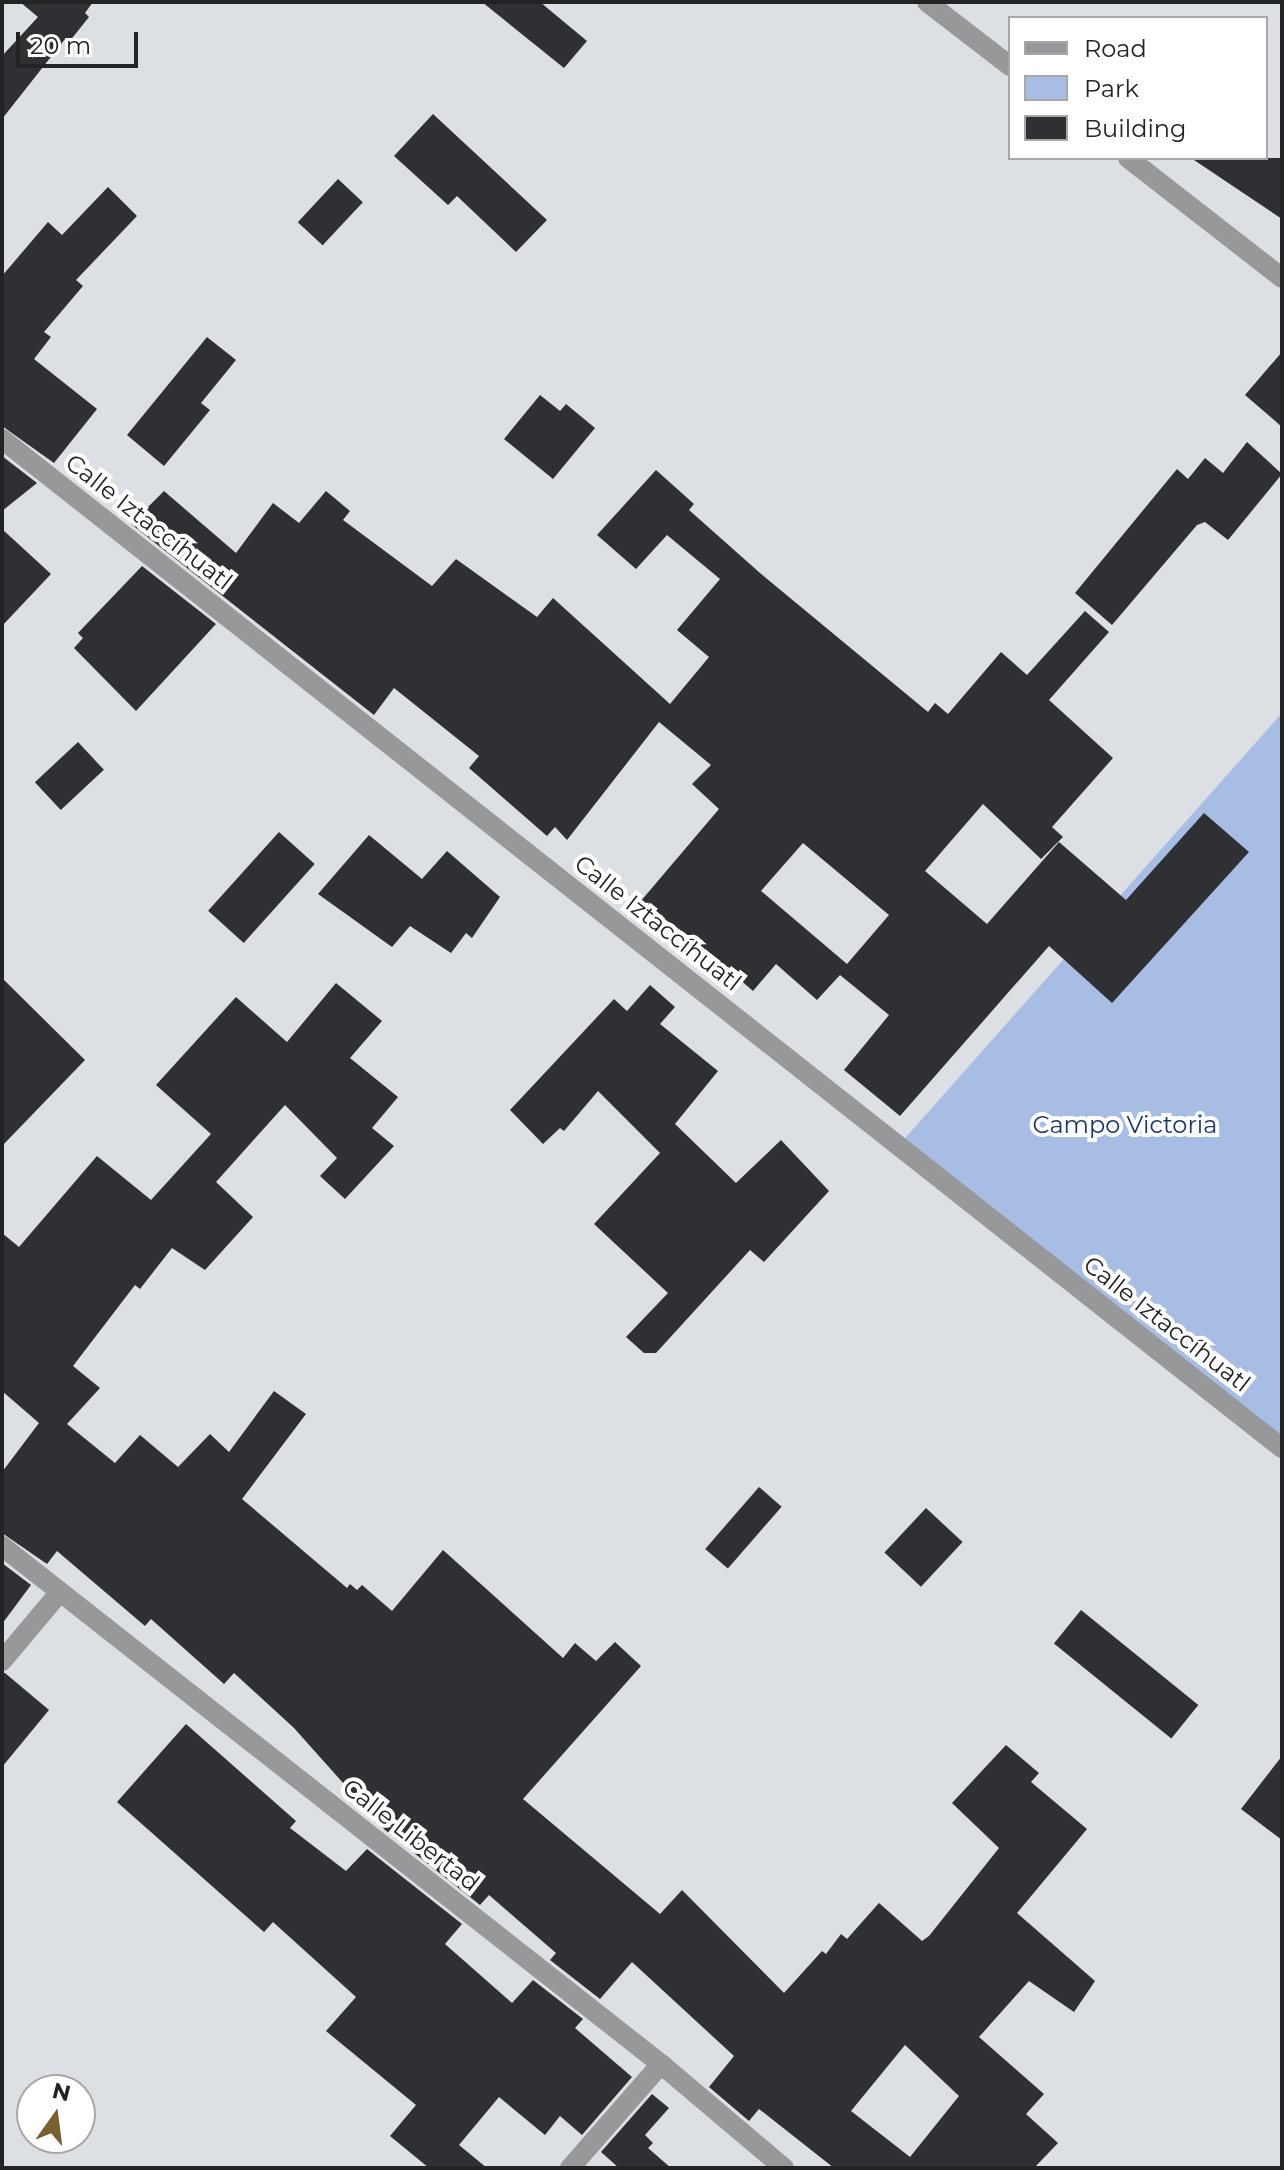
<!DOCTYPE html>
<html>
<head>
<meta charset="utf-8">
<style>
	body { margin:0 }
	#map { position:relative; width:1284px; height:2170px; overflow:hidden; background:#dcdfe4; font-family:Montserrat,sans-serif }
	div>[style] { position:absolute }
	.green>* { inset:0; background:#a7bde3 }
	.building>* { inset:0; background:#2e3034; transform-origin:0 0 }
	.minor>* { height:20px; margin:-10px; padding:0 10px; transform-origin:10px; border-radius:10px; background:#97989a }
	span { translate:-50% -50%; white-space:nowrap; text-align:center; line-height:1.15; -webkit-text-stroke:8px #fff; paint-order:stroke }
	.street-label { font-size:24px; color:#222325 }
	.park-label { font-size:24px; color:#1b386d }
	.frame { position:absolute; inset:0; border:4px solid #222325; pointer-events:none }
	.legend { position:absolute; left:1008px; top:16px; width:260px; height:144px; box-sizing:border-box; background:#fff; border:2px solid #a7a7a8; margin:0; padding:10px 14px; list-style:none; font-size:24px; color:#222325 }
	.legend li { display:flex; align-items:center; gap:16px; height:40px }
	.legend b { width:40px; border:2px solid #a7a7a8 }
	.north { position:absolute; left:16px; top:2074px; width:80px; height:80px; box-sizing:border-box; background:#fff; border:2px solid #a7a7a8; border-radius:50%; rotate:14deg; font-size:22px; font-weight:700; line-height:32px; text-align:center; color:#222325 }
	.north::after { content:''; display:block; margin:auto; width:28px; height:36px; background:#796031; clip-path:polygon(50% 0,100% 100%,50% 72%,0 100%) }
	.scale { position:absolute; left:16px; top:32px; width:122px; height:36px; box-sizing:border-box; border:4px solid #222325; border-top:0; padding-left:10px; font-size:24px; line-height:28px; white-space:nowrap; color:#222325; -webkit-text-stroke:6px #fff; paint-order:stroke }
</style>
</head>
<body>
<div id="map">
	<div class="green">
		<i style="clip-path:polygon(1282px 713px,1282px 1448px,899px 1145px)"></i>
	</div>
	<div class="building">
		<i style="clip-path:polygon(20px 2px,93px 2px,85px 13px,89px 17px,69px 42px,65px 39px,2px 119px,2px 56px,38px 17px)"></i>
		<i style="clip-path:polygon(482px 2px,540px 2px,587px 41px,564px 68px)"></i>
		<i style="clip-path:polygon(433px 114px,547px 220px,516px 252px,457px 196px,448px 205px,394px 156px)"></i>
		<i style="clip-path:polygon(1191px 158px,1282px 158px,1282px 219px)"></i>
		<i style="left:338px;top:179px;width:34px;height:59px;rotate:43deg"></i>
		<i style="clip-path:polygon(108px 187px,137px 216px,76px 280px,83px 286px,44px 332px,51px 337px,34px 359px,97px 409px,54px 463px,2px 426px,2px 276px,48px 222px,62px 235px)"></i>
		<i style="clip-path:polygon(207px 337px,236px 360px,201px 403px,210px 410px,164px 466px,127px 435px)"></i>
		<i style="clip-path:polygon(1282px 352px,1282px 427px,1245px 395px)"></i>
		<i style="clip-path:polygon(540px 395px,560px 411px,566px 404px,595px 428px,553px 479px,504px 439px)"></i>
		<i style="clip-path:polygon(1247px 442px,1282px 474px,1228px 540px,1205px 522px,1197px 525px,1112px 625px,1075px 593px,1177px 469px,1188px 479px,1205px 458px,1223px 473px)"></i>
		<i style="clip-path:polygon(2px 456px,37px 483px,2px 511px)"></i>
		<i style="clip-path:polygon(evenodd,656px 470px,694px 504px,689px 510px,760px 573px,928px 712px,935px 703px,948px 714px,1001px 652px,1027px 675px,1085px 611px,1109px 632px,1049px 700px,1113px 758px,1052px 827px,1063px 837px,1041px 859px,983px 804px,925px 871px,987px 924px,1059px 842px,1126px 900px,1204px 813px,1249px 852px,1112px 1003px,1049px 946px,900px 1116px,844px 1070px,889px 1015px,840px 975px,817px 1000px,776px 964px,753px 991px,692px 938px,640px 902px,719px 809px,692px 784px,711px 765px,659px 722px,567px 840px,555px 827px,547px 836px,469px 768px,479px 756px,394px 688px,374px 715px,131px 524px,164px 491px,236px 553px,273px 503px,299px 523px,326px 491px,350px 511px,343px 520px,432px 586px,456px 559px,537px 617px,553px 598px,670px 704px,709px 657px,677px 630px,720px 579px,667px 535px,636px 569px,597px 535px,656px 470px,803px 843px,889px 915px,847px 964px,761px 891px,803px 843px)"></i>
		<i style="clip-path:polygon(2px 529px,51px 574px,2px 626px)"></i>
		<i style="clip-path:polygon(142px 566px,216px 624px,136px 711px,74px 648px,83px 638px,78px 633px)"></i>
		<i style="left:78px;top:742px;width:38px;height:59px;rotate:47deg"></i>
		<i style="left:279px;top:832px;width:48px;height:106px;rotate:42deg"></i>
		<i style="clip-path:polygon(369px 835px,422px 879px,447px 851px,500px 897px,472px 938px,466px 933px,451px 953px,410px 926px,392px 947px,318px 894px)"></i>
		<i style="clip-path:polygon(2px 978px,85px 1060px,2px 1146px)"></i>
		<i style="clip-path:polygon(evenodd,336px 983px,382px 1021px,350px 1058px,398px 1097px,372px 1128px,394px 1146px,345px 1199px,320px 1176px,337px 1158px,285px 1105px,216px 1182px,253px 1217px,205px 1270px,172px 1248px,140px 1289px,135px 1285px,73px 1366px,100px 1388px,67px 1424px,115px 1463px,140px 1435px,178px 1467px,210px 1434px,229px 1452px,274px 1391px,306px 1414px,242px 1499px,347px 1588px,350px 1584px,357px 1590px,362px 1585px,392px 1611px,443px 1550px,563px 1658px,575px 1643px,596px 1661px,615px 1642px,641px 1666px,523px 1799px,660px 1914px,682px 1890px,784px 1993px,822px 1951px,826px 1954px,841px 1934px,847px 1939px,879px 1903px,922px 1941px,929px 1936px,999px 1848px,952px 1803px,1006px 1745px,1039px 1773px,1031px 1782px,1087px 1829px,1017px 1913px,1095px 1981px,1074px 2012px,1029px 1981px,979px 2037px,1044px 2094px,1026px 2114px,1058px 2143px,1034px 2168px,834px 2168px,759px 2109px,749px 2121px,709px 2087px,734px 2056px,632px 1962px,600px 1999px,550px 1960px,556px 1953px,489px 1895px,480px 1905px,385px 1830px,294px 1728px,234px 1673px,224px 1684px,151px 1619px,145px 1626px,57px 1551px,47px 1564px,2px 1533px,2px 1472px,39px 1423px,2px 1391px,2px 1233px,19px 1247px,97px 1156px,151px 1200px,211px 1134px,156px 1085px,236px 997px,287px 1042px,336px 983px,905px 2045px,959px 2096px,910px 2157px,851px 2111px,905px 2045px)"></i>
		<i style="clip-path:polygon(650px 985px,675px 1007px,660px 1024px,718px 1071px,675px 1124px,736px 1183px,781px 1140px,829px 1191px,764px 1262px,750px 1250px,656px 1353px,644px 1353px,626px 1337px,668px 1293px,594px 1224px,660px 1153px,598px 1091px,564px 1131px,560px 1128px,543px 1144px,510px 1110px,614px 999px,627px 1011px)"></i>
		<i style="left:759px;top:1487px;width:30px;height:82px;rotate:41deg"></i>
		<i style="left:926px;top:1508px;width:50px;height:61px;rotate:43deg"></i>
		<i style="clip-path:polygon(2px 1563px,31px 1585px,2px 1624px)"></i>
		<i style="left:1081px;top:1610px;width:151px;height:43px;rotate:39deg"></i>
		<i style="clip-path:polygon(5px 1673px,49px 1710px,2px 1767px,2px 1674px)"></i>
		<i style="clip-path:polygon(186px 1724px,296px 1821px,290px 1828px,346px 1871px,367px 1849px,462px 1924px,445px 1944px,512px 2003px,533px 1980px,583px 2019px,575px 2028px,632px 2077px,582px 2135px,560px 2116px,545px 2135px,499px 2097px,459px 2145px,487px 2168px,429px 2168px,390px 2136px,416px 2105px,326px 2031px,356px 1997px,273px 1922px,264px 1932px,117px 1802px)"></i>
		<i style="clip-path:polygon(1282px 1756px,1282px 1840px,1241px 1809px)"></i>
		<i style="clip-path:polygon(652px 2094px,669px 2108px,645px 2135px,653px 2143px,648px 2148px,671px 2168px,619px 2168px,601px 2152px)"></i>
	</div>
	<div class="minor">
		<i style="left:927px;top:2px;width:105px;rotate:37.6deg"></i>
		<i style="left:1128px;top:158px;width:195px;rotate:37.9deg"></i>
		<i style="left:2px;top:439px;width:1630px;rotate:38.25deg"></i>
		<i style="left:2px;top:1546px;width:838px;rotate:38.17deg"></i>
		<i style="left:661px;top:2064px;width:161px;rotate:40.2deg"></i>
		<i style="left:2px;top:1661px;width:90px;rotate:-50deg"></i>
		<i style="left:570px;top:2168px;width:138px;rotate:-48.8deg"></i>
	</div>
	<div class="street-label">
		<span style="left:149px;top:522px;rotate:38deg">Calle Iztaccíhuatl</span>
		<span style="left:658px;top:923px;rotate:38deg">Calle Iztaccíhuatl</span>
		<span style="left:1167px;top:1324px;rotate:38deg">Calle Iztaccíhuatl</span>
		<span style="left:411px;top:1835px;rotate:38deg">Calle Libertad</span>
	</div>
	<div class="park-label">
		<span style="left:1125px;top:1125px">Campo Victoria</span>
	</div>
	<div class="frame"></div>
	<ul class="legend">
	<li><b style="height:10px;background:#97989a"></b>Road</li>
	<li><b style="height:22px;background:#a7bde3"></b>Park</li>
	<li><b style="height:22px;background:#2e3034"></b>Building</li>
	</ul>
	<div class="north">N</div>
	<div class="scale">20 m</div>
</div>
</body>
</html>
